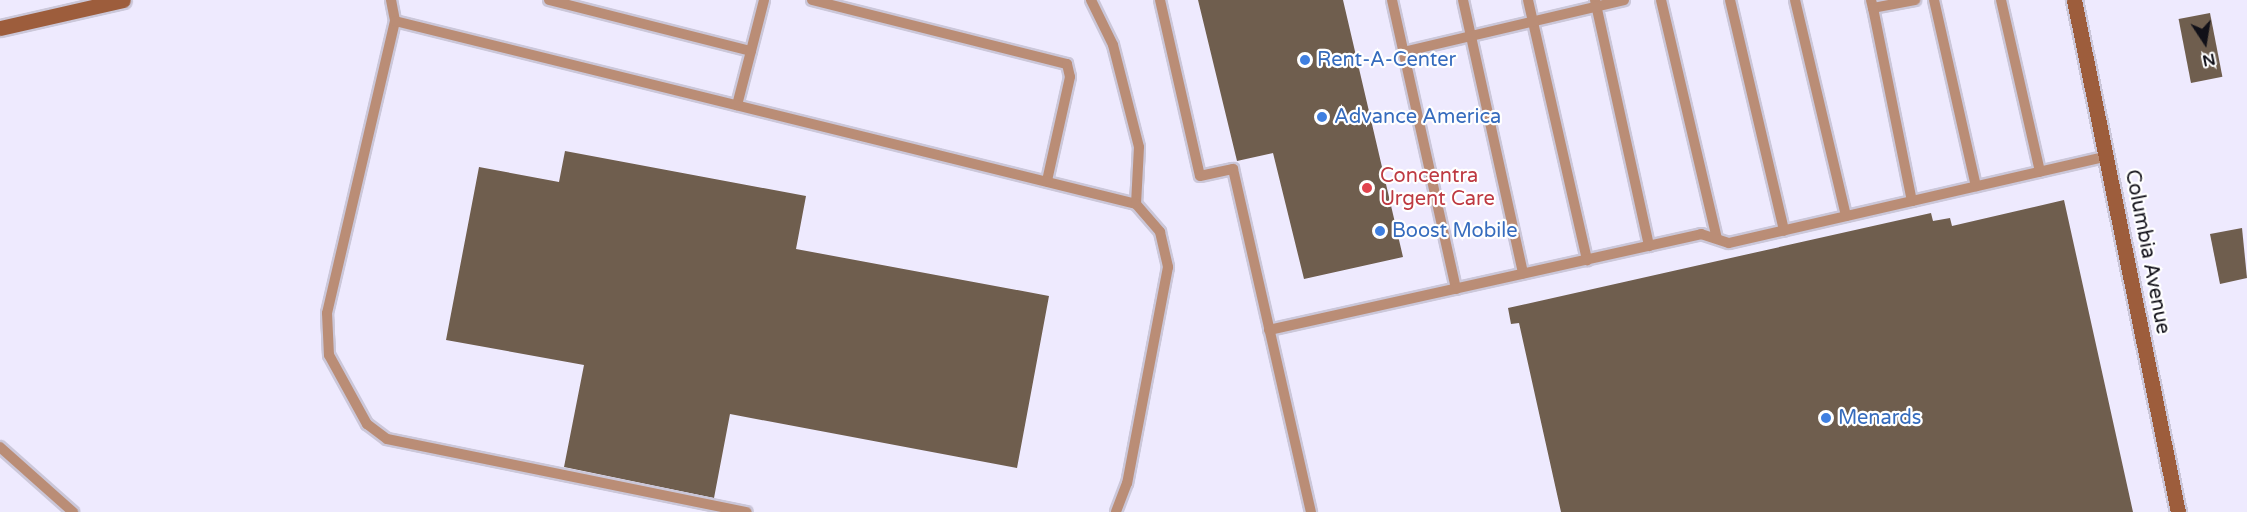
<!DOCTYPE html>
<html>
<head>
<meta charset="utf-8">
<style>
	body { margin:0 }
	#map { position:relative; width:2247px; height:512px; overflow:hidden; background:#eeeafe; font-family:"Varela Round",sans-serif }
	div>[style] { position:absolute }
	.building>* { inset:0; background:#6f5e4e; transform-origin:0 0 }
	.roads { filter:drop-shadow(2px 0 #cbc7d9) drop-shadow(-2px 0 #cbc7d9) drop-shadow(0 2px #cbc7d9) drop-shadow(0 -2px #cbc7d9) }
	.lane>* { height:10px; margin:-5px; padding:0 5px; transform-origin:5px; border-radius:5px; background:#ba8d76 }
	.secondary>* { height:15px; margin:-7.5px; padding:0 7.5px; transform-origin:7.5px; border-radius:7.5px; background:#9d5d3c }
	.dots>* { width:16px; height:16px; translate:-50% -50%; box-sizing:border-box; border:3px solid #fff; border-radius:50% }
	span { translate:-50% -50%; white-space:nowrap; text-align:center; line-height:1.15; -webkit-text-stroke:4.5px #fff; paint-order:stroke }
	.shop-label { font-size:20px; color:#366cbe }
	.left { translate:0 -50%; text-align:left }
	.health-label { font-size:20px; color:#be3a42 }
	.street-label { font-size:20px; color:#111018 }
	.north { position:absolute; left:2175px; top:12px; width:60px; height:60px; -webkit-text-stroke:4px #fff; paint-order:stroke; rotate:168deg; font-size:16px; font-weight:700; line-height:24px; text-align:center; color:#111018 }
	.north::after { content:''; display:block; margin:auto; width:21px; height:27px; background:#111018; clip-path:polygon(50% 0,100% 100%,50% 72%,0 100%) }
</style>
</head>
<body>
<div id="map">
	<div class="building">
		<i style="clip-path:polygon(1198px 0,1343px 0,1403px 257px,1304px 279px,1273px 153px,1237px 161px)"></i>
		<i style="left:2210px;top:13px;width:65px;height:32px;rotate:79deg"></i>
		<i style="clip-path:polygon(565px 151px,806px 196px,796px 249px,1049px 296px,1017px 468px,730px 414px,714px 498px,564px 467px,584px 365px,446px 340px,479px 167px,559px 182px)"></i>
		<i style="clip-path:polygon(2064px 200px,2133px 512px,1561px 512px,1519px 323px,1511px 324px,1508px 308px,1931px 213px,1933px 221px,1950px 218px,1952px 226px)"></i>
		<i style="clip-path:polygon(2242px 228px,2247px 278px,2220px 284px,2210px 234px)"></i>
	</div>
	<div class="roads">
		<div class="lane">
			<i style="left:391px;top:0;width:21px;rotate:79deg"></i>
			<i style="left:395px;top:21px;width:300px;rotate:103.1deg"></i>
			<i style="left:327px;top:313px;width:42px;rotate:87.3deg"></i>
			<i style="left:329px;top:355px;width:79px;rotate:61.2deg"></i>
			<i style="left:367px;top:424px;width:25px;rotate:37deg"></i>
			<i style="left:387px;top:439px;width:367px;rotate:11.5deg"></i>
			<i style="left:549px;top:0;width:208px;rotate:14.2deg"></i>
			<i style="left:751px;top:51px;width:56px;rotate:104.5deg"></i>
			<i style="left:812px;top:0;width:263px;rotate:14.1deg"></i>
			<i style="left:1067px;top:64px;width:13px;rotate:77deg"></i>
			<i style="left:1070px;top:77px;width:107px;rotate:102.5deg"></i>
			<i style="left:1091px;top:0;width:50px;rotate:63.9deg"></i>
			<i style="left:1113px;top:45px;width:105px;rotate:75.7deg"></i>
			<i style="left:1139px;top:147px;width:57px;rotate:93deg"></i>
			<i style="left:1160px;top:0;width:180px;rotate:77.2deg"></i>
			<i style="left:1200px;top:176px;width:34px;rotate:-12deg"></i>
			<i style="left:1233px;top:169px;width:352px;rotate:77.2deg"></i>
			<i style="left:1392px;top:0;width:296px;rotate:77.5deg"></i>
			<i style="left:1463px;top:0;width:280px;rotate:77.6deg"></i>
			<i style="left:1528px;top:0;width:267px;rotate:77.2deg"></i>
			<i style="left:1595px;top:0;width:252px;rotate:77.6deg"></i>
			<i style="left:1661px;top:0;width:245px;rotate:76.8deg"></i>
			<i style="left:1730px;top:0;width:237px;rotate:76.8deg"></i>
			<i style="left:1795px;top:0;width:222px;rotate:76.7deg"></i>
			<i style="left:1871px;top:0;width:8px;rotate:76deg"></i>
			<i style="left:1873px;top:8px;width:43px;rotate:-10.8deg"></i>
			<i style="left:1934px;top:0;width:191px;rotate:77.3deg"></i>
			<i style="left:2001px;top:0;width:176px;rotate:77.2deg"></i>
			<i style="left:1873px;top:8px;width:197px;rotate:78.6deg"></i>
			<i style="left:395px;top:21px;width:763px;rotate:13.87deg"></i>
			<i style="left:1136px;top:204px;width:37px;rotate:49deg"></i>
			<i style="left:1160px;top:232px;width:36px;rotate:77deg"></i>
			<i style="left:1168px;top:267px;width:220px;rotate:100.7deg"></i>
			<i style="left:1127px;top:483px;width:31px;rotate:111deg"></i>
			<i style="left:751px;top:51px;width:53px;rotate:-75.7deg"></i>
			<i style="left:1403px;top:52px;width:227px;rotate:-13.2deg"></i>
			<i style="left:1269px;top:330px;width:443px;rotate:-12.5deg"></i>
			<i style="left:1701px;top:234px;width:29px;rotate:18deg"></i>
			<i style="left:1729px;top:243px;width:387px;rotate:-12.9deg"></i>
			<i style="left:0;top:447px;width:98px;rotate:41.7deg"></i>
		</div>
		<div class="secondary">
			<i style="left:2074px;top:0;width:522px;rotate:78.52deg"></i>
			<i style="left:0;top:28px;width:126px;rotate:-12.8deg"></i>
		</div>
	</div>
	<div class="dots">
		<i style="left:1305px;top:60px;background:#3f7fe0"></i>
		<i style="left:1322px;top:117px;background:#3f7fe0"></i>
		<i style="left:1367px;top:188px;background:#e0444e"></i>
		<i style="left:1380px;top:231px;background:#3f7fe0"></i>
		<i style="left:1826px;top:418px;background:#3f7fe0"></i>
	</div>
	<div class="shop-label">
		<span class="left" style="left:1317px;top:60px">Rent-A-Center</span>
		<span class="left" style="left:1334px;top:117px">Advance America</span>
		<span class="left" style="left:1392px;top:231px">Boost Mobile</span>
		<span class="left" style="left:1838px;top:418px">Menards</span>
	</div>
	<div class="health-label">
		<span class="left" style="left:1380px;top:188px">Concentra<br>Urgent Care</span>
	</div>
	<div class="street-label">
		<span style="left:2147px;top:252px;rotate:79deg">Columbia Avenue</span>
	</div>
	<div class="north">N</div>
</div>
</body>
</html>
